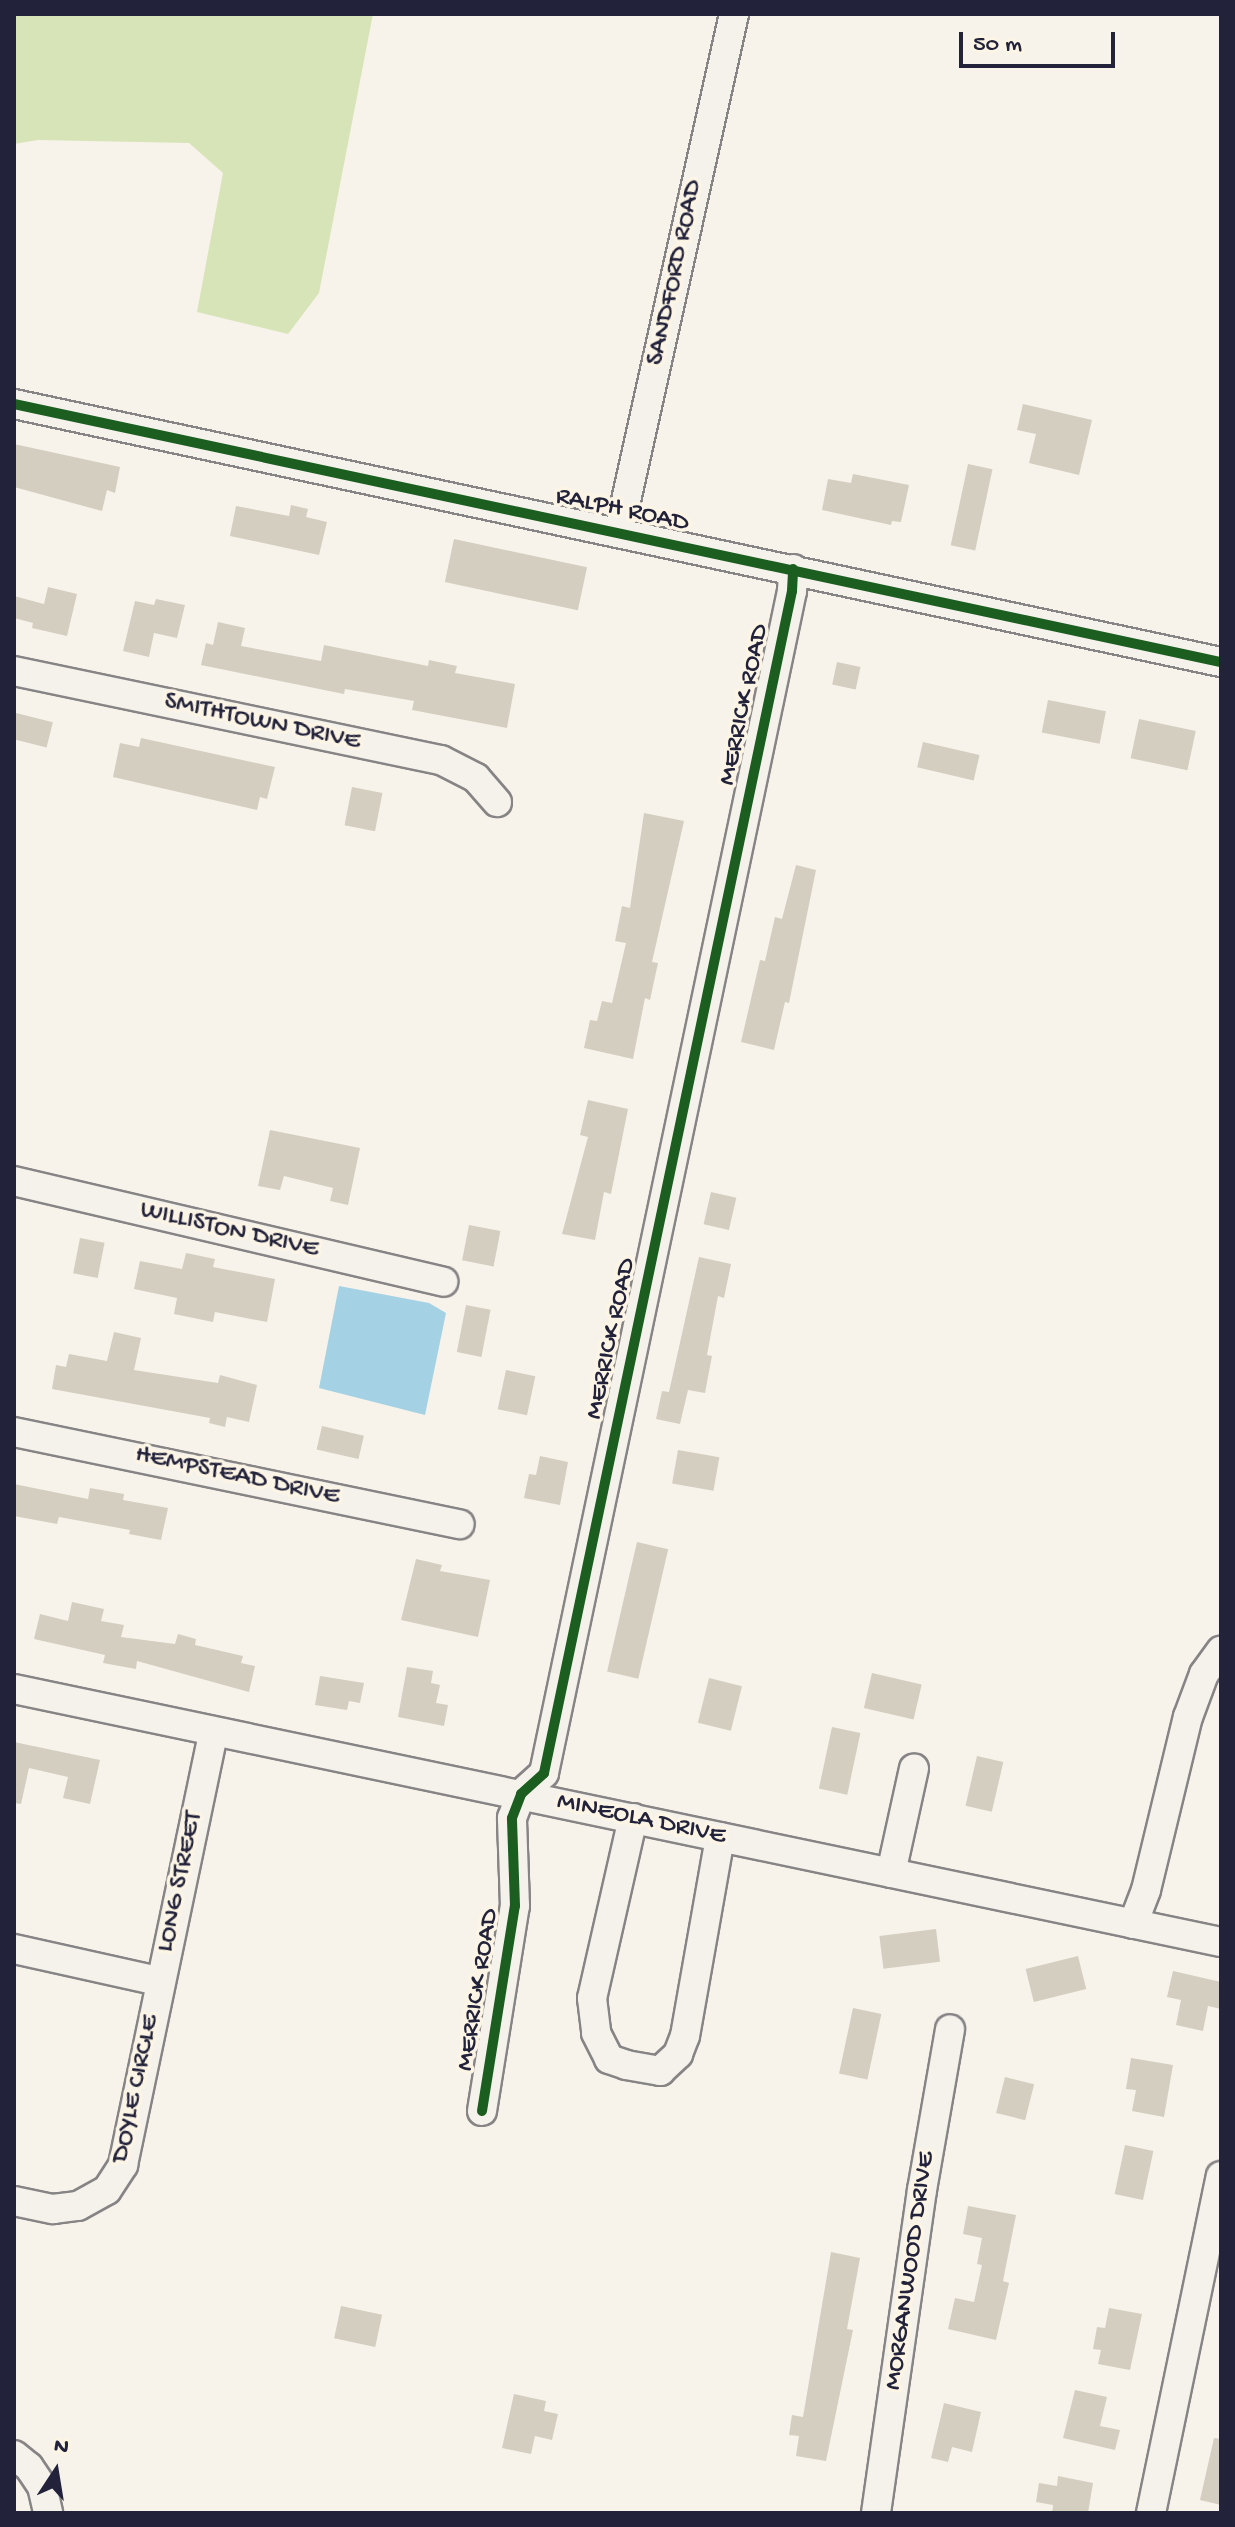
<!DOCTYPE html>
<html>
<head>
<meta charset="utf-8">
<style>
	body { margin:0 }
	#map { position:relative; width:1235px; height:2527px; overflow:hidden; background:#f7f3ea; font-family:"Gochi Hand",sans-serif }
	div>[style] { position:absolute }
	.green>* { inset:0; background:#d7e4b8 }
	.water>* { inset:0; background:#a4d1e4 }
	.building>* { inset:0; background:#d4cec0; transform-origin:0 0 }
	.roads { filter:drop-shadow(2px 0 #868485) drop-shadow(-2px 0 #868485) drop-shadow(0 2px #868485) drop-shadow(0 -2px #868485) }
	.minor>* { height:28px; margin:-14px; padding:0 14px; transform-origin:14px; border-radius:14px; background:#f5f2ec }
	.cycleway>* { height:10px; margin:-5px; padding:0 5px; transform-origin:5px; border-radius:5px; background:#1b5e20 }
	span { translate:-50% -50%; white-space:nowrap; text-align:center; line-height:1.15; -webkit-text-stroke:7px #fcf5e5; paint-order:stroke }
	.street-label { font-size:26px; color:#22223b }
	.frame { position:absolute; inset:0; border:16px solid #22223b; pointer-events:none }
	.north { position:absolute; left:16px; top:2431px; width:80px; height:80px; -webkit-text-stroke:6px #fcf5e5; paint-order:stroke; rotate:12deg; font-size:22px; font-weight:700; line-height:32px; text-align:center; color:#22223b }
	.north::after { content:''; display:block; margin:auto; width:28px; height:36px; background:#22223b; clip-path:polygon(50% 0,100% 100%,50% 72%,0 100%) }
	.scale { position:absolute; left:959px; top:32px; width:156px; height:36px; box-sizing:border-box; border:4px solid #22223b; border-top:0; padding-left:10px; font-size:24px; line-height:28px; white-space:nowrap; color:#22223b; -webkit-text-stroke:6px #fcf5e5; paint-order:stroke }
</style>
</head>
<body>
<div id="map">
	<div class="green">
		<i style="clip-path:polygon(14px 14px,373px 14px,319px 293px,288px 334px,197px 312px,223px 173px,189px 143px,38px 140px,14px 144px)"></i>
	</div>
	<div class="water">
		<i style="clip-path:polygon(339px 1286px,429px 1303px,446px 1313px,425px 1415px,319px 1388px)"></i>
	</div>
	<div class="building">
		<i style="clip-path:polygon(1023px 404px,1092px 420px,1079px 475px,1029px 463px,1036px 434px,1017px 430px)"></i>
		<i style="clip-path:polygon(14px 444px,120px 467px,115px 493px,107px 490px,102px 511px,14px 487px)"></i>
		<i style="left:968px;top:464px;width:25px;height:83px;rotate:12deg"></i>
		<i style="clip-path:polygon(853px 474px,909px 485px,901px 522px,892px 521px,891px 525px,822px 510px,828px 479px,851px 483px)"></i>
		<i style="clip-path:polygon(291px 505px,308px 509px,306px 517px,327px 522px,319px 555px,230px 536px,236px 506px,289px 516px)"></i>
		<i style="left:454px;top:539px;width:136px;height:44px;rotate:12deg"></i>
		<i style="clip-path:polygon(48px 587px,77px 594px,67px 636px,32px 628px,33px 623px,14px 618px,14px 596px,44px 604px)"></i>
		<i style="clip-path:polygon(156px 599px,185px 605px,177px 638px,154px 633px,149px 657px,123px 651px,135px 601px,154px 605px)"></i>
		<i style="clip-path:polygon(218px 622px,245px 628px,241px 646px,321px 661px,324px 645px,428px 666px,429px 660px,457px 666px,455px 673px,515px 684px,507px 728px,412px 710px,414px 701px,345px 689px,344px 694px,201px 665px,206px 643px,213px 645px)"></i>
		<i style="left:837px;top:662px;width:24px;height:23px;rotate:12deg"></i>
		<i style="left:1048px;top:700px;width:59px;height:33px;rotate:11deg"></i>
		<i style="left:16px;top:713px;width:38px;height:26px;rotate:14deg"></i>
		<i style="left:1139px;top:719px;width:58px;height:40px;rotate:12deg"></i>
		<i style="clip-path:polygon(141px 738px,275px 767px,267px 799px,260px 797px,257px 810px,113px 777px,120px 743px,139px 747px)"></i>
		<i style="left:923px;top:742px;width:58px;height:26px;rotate:13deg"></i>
		<i style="left:352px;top:787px;width:31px;height:39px;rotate:11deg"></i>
		<i style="clip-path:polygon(644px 813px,684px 821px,652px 962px,658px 963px,650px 1000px,645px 998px,633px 1059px,584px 1048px,590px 1020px,597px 1021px,602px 1001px,612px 1003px,626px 943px,615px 941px,622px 906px,630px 908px)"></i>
		<i style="clip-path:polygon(796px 865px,816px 870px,789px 1003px,785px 1002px,774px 1050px,741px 1042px,760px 960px,765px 961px,775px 917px,782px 919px)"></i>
		<i style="clip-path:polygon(588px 1100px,628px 1109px,611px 1194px,604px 1192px,595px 1240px,562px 1234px,588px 1137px,580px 1135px)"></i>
		<i style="clip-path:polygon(270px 1130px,360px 1148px,348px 1205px,330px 1201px,333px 1188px,284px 1176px,280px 1190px,258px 1186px)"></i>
		<i style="left:711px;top:1192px;width:26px;height:33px;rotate:13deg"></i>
		<i style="left:469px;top:1225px;width:32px;height:36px;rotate:11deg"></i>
		<i style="left:80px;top:1238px;width:25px;height:36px;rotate:11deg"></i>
		<i style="clip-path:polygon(186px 1253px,215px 1259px,213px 1267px,275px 1279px,267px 1322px,215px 1312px,213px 1322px,174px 1314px,177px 1298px,134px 1289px,140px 1261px,182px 1269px)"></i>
		<i style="clip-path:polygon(699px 1257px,731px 1264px,724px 1298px,718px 1296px,707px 1355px,712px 1356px,705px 1393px,688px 1390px,680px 1424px,656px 1419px,662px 1391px,669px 1392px)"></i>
		<i style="left:466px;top:1305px;width:25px;height:48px;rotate:11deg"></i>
		<i style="clip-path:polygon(114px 1332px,141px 1338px,134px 1370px,218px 1383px,220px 1375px,257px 1385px,249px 1422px,227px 1417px,225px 1427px,209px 1423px,210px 1418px,52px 1389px,56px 1365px,66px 1367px,69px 1354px,107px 1361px)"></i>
		<i style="left:506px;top:1370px;width:30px;height:40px;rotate:12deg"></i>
		<i style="left:322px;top:1426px;width:43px;height:24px;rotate:13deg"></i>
		<i style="left:678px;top:1450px;width:42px;height:34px;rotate:10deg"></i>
		<i style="clip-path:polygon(540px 1456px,568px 1462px,560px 1505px,524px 1498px,529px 1474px,536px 1475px)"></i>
		<i style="clip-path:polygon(14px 1484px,88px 1499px,90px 1488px,124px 1494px,123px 1500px,168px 1508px,161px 1540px,129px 1534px,130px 1530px,59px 1517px,57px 1524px,14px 1516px)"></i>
		<i style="left:637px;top:1542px;width:32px;height:133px;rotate:13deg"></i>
		<i style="clip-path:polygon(416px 1559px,442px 1565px,440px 1571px,490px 1580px,478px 1637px,401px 1620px)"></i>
		<i style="clip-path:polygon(72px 1602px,104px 1609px,101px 1621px,124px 1625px,121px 1637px,175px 1644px,178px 1634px,196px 1639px,195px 1645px,243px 1656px,241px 1663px,255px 1666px,249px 1692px,137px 1661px,136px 1669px,103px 1663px,105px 1655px,34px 1639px,40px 1614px,68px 1621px)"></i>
		<i style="clip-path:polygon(407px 1667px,433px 1671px,431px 1683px,440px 1685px,436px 1703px,448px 1705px,444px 1726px,398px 1717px)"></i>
		<i style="left:872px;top:1673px;width:51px;height:36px;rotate:13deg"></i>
		<i style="clip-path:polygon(320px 1676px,364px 1683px,360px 1703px,349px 1701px,347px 1710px,315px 1705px)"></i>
		<i style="left:709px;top:1678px;width:34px;height:46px;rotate:14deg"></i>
		<i style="left:832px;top:1727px;width:29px;height:63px;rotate:12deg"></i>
		<i style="clip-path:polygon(14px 1742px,100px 1760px,90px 1804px,63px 1798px,68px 1777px,29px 1768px,21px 1804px,14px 1803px)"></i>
		<i style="left:977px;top:1756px;width:27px;height:51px;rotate:13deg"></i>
		<i style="left:936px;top:1929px;width:33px;height:57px;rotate:83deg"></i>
		<i style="left:1078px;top:1956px;width:34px;height:54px;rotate:76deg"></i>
		<i style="clip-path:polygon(1173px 1971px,1221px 1982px,1221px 2009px,1208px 2006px,1203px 2031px,1176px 2025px,1181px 2000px,1167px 1997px)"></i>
		<i style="left:853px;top:2008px;width:29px;height:67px;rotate:12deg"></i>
		<i style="clip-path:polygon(1131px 2058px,1173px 2065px,1164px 2117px,1132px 2111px,1136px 2090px,1126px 2089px)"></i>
		<i style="left:1005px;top:2077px;width:30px;height:37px;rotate:14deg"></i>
		<i style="left:1125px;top:2145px;width:29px;height:50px;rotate:12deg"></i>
		<i style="clip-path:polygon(968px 2206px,1016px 2215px,1003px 2281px,1009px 2283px,996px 2340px,948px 2329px,955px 2298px,974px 2302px,982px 2265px,977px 2264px,982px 2238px,963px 2234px)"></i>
		<i style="clip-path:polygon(831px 2252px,860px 2258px,847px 2329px,853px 2330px,826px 2461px,796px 2456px,799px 2436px,789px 2435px,792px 2415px,803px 2417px)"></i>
		<i style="left:341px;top:2306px;width:42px;height:33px;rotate:12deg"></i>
		<i style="clip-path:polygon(1109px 2308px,1142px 2314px,1130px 2370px,1098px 2364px,1101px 2350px,1093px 2349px,1097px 2327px,1105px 2328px)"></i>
		<i style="clip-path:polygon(1075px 2390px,1107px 2397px,1100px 2426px,1120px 2430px,1115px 2450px,1063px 2438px)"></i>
		<i style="clip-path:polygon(514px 2394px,546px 2401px,544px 2411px,558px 2414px,552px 2440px,535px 2436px,531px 2454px,502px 2448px)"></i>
		<i style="clip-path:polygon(944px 2403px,981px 2412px,972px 2452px,952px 2447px,948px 2462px,931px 2458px)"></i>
		<i style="clip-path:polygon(1214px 2438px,1221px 2439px,1221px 2505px,1200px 2500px)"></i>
		<i style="clip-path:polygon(1058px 2476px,1093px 2483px,1088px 2513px,1052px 2513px,1053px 2505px,1036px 2502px,1039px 2483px,1057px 2486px)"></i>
	</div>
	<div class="roads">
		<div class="minor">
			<i style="left:14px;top:404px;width:1234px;rotate:12.07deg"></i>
			<i style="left:619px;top:532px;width:531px;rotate:-77.48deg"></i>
			<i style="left:14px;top:671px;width:436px;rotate:11.8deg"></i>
			<i style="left:441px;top:760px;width:39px;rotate:27deg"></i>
			<i style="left:476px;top:778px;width:32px;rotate:49deg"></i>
			<i style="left:14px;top:1181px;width:441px;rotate:13.2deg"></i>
			<i style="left:14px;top:1432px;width:455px;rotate:11.7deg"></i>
			<i style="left:14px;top:1689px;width:1233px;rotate:11.84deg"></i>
			<i style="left:633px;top:1818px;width:185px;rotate:102.8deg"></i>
			<i style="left:592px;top:1998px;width:35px;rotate:83deg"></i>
			<i style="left:596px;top:2033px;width:29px;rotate:63deg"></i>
			<i style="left:609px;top:2059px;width:18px;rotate:19deg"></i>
			<i style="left:626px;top:2065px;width:35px;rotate:10deg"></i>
			<i style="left:660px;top:2071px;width:25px;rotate:-43deg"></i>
			<i style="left:678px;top:2054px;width:19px;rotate:-69deg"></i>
			<i style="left:685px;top:2036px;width:202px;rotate:-80deg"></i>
			<i style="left:891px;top:1873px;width:107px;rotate:-77.6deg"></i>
			<i style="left:1133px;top:1924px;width:36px;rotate:-69deg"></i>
			<i style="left:1146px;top:1890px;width:178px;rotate:-76.4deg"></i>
			<i style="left:1188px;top:1717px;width:46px;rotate:-69.6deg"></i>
			<i style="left:1204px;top:1674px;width:29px;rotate:-54deg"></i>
			<i style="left:14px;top:1949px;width:148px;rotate:12.5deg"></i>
			<i style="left:482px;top:2111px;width:208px;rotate:-80.9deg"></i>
			<i style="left:515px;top:1906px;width:88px;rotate:-92deg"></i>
			<i style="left:512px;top:1818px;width:26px;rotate:-69deg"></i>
			<i style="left:521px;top:1794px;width:31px;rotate:-42deg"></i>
			<i style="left:544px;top:1773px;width:1208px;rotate:-78.15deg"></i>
			<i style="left:792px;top:591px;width:22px;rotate:-87deg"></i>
			<i style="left:14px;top:2201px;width:40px;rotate:12deg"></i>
			<i style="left:53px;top:2209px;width:25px;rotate:-7deg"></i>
			<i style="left:78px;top:2206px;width:33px;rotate:-29deg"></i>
			<i style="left:107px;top:2190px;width:30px;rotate:-57deg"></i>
			<i style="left:123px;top:2165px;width:441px;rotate:-78.2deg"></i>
			<i style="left:14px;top:2455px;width:19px;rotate:39deg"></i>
			<i style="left:29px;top:2467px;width:23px;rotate:56deg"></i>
			<i style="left:42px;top:2486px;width:28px;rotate:77deg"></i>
			<i style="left:876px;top:2513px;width:326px;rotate:-81.9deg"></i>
			<i style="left:922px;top:2190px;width:163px;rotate:-80.1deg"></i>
			<i style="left:1151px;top:2513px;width:344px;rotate:-78.3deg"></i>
		</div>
	</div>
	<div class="cycleway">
		<i style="left:14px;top:404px;width:1234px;rotate:12.07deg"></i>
		<i style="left:482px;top:2111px;width:208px;rotate:-80.9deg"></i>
		<i style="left:515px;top:1906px;width:88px;rotate:-92deg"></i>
		<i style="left:512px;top:1818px;width:26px;rotate:-69deg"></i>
		<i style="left:521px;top:1794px;width:31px;rotate:-42deg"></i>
		<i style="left:544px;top:1773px;width:1208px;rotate:-78.15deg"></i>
		<i style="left:792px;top:591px;width:22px;rotate:-87deg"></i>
	</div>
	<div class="street-label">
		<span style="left:676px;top:273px;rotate:-78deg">SANDFORD ROAD</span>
		<span style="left:622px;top:511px;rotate:12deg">RALPH ROAD</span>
		<span style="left:745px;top:705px;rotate:-78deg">MERRICK ROAD</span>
		<span style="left:262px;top:723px;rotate:12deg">SMITHTOWN DRIVE</span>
		<span style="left:229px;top:1231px;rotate:13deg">WILLISTON DRIVE</span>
		<span style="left:612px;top:1339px;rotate:-78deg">MERRICK ROAD</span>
		<span style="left:237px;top:1477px;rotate:12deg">HEMPSTEAD DRIVE</span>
		<span style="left:641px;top:1820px;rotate:12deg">MINEOLA DRIVE</span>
		<span style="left:181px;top:1882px;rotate:-78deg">LONG STREET</span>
		<span style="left:479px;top:1990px;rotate:-81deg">MERRICK ROAD</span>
		<span style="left:137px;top:2089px;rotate:-78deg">DOYLE CIRCLE</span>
		<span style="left:911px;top:2271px;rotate:-82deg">MORGANWOOD DRIVE</span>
	</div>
	<div class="frame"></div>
	<div class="north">N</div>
	<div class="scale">50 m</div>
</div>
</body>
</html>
